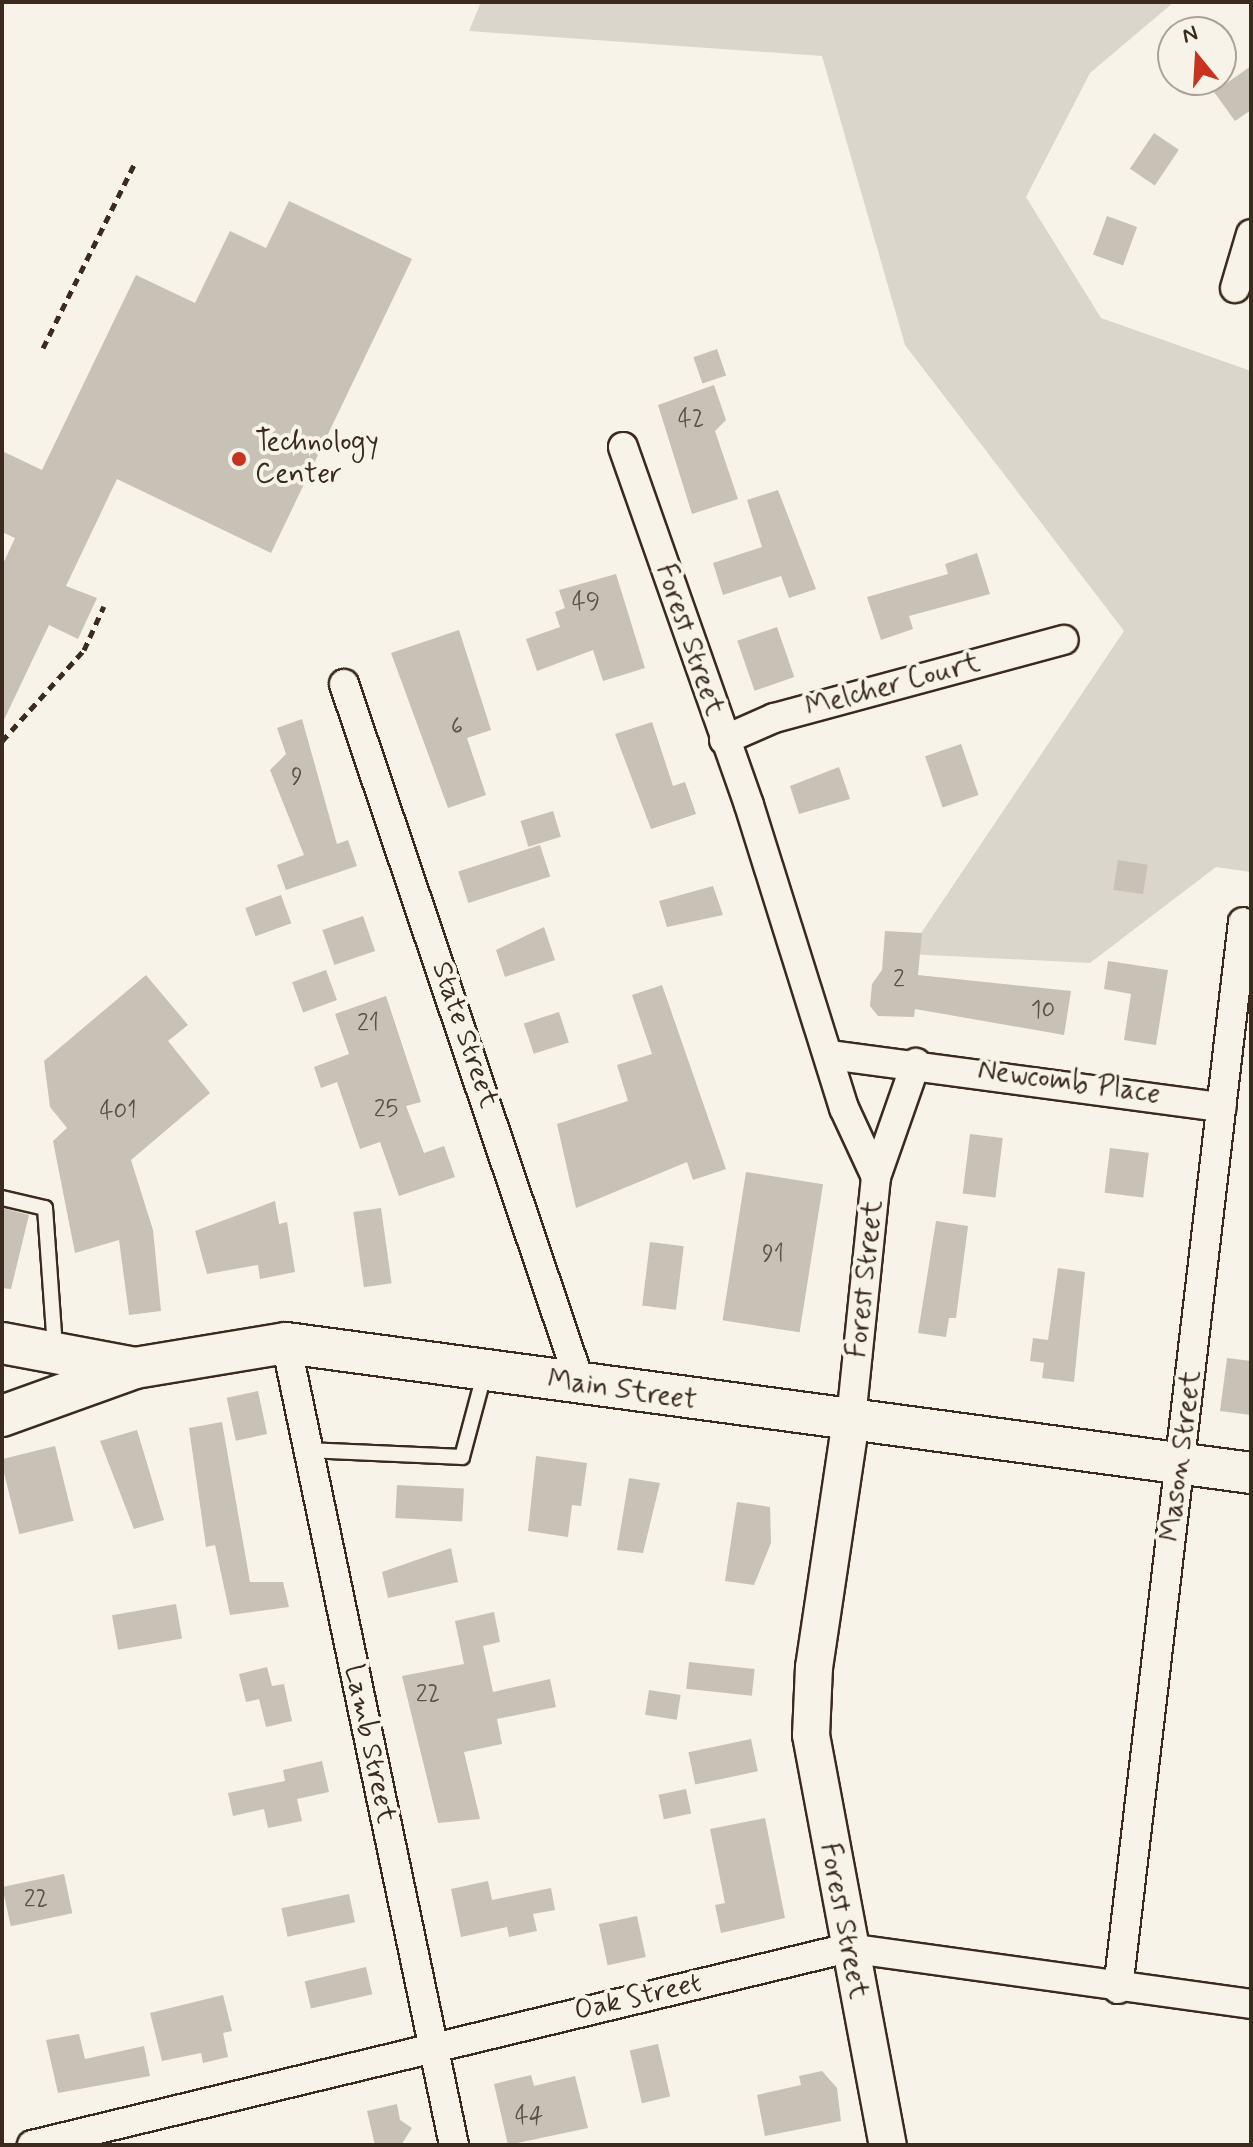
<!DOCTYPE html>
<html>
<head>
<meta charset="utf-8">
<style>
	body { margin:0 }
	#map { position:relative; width:1253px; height:2147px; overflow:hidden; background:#f7f3e8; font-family:Mynerve,sans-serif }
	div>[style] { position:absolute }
	.green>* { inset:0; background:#dbd6cb }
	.building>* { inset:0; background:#c8c1b6; transform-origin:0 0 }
	.path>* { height:5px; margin-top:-2.5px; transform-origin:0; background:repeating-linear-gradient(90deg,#3b2a1e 0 8px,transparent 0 14px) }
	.roads { filter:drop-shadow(2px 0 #3b2a1e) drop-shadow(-2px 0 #3b2a1e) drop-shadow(0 2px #3b2a1e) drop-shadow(0 -2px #3b2a1e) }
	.service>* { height:14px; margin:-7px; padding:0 7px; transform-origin:7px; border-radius:7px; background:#f7f3e8 }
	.minor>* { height:28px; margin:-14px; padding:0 14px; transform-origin:14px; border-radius:14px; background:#f7f3e8 }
	.tertiary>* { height:36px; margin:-18px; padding:0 18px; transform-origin:18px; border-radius:18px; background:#f7f3e8 }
	.secondary>* { height:40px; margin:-20px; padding:0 20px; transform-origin:20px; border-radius:20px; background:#f7f3e8 }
	.dots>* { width:22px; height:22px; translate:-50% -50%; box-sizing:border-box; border:4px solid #f7f3e8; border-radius:50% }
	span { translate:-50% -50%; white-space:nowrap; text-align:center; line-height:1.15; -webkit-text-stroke:8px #f7f3e8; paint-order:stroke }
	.number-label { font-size:24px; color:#5e5044 }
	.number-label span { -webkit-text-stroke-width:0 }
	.poi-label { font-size:28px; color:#3b2a1e }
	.left { translate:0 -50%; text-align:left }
	.street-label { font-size:28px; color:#3b2a1e }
	.frame { position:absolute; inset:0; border:4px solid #3b2a1e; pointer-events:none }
	.north { position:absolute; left:1157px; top:16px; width:80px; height:80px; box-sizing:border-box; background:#f7f3e8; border:2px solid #aca397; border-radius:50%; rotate:342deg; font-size:22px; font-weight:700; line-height:32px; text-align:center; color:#3b2a1e }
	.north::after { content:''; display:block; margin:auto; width:28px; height:36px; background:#c8321e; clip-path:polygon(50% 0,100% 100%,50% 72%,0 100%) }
</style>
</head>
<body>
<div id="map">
	<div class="green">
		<i style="clip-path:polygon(481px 2px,1174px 2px,1090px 73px,1026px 197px,1101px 318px,1251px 371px,1251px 872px,1216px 867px,1090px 963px,907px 954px,1124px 631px,905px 345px,822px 56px,469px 31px)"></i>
	</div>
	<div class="building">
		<i style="clip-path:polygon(1251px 66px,1251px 110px,1235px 121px,1214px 92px)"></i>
		<i style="left:1154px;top:133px;width:30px;height:43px;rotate:34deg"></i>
		<i style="clip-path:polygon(289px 201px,412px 259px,271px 553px,117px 479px,66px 586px,97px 598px,78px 639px,49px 625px,2px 724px,2px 566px,15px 538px,2px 532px,2px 451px,42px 470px,136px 275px,195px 303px,230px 231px,266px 248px)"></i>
		<i style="left:1107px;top:216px;width:32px;height:41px;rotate:20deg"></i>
		<i style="left:717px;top:349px;width:28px;height:25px;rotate:71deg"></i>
		<i style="clip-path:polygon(714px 385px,726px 420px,715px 431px,738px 499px,692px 514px,658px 405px)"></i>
		<i style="clip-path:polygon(778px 490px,816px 589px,789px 598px,781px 576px,723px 595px,713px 563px,762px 547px,747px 500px)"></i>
		<i style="clip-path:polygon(977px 553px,990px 594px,909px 616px,913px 629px,881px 640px,867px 597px,948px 574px,945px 564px)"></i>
		<i style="clip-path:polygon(616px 574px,645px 668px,603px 681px,593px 650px,537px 671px,526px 639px,560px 627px,555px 612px,565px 608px,559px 590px)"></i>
		<i style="left:777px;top:627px;width:53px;height:42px;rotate:71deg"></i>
		<i style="clip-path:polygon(459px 630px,491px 730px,467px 738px,486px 795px,448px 808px,391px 653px)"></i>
		<i style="clip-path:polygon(302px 719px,337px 844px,348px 840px,357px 866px,286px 890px,277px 865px,304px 855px,270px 770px,286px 754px,277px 728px)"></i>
		<i style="clip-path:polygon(652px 722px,673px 786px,685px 782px,696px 814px,651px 829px,615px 734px)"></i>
		<i style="left:961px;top:744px;width:54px;height:38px;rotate:71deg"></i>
		<i style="clip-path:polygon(839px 767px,850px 799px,799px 814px,790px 786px)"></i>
		<i style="left:553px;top:811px;width:27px;height:34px;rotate:73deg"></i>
		<i style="left:540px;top:845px;width:33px;height:86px;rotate:72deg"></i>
		<i style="left:1118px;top:860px;width:30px;height:30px;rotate:9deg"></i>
		<i style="clip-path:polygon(713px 886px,723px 915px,667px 927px,659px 901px)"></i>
		<i style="left:281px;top:895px;width:30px;height:38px;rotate:70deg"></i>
		<i style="left:363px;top:916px;width:37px;height:43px;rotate:71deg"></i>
		<i style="clip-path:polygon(544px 927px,555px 960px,505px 977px,496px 950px)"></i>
		<i style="clip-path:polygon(885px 931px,922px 933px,918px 975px,1071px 991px,1064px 1035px,915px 1009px,914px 1017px,878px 1016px,870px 1006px,872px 984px,882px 970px)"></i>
		<i style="clip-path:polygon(1108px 961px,1168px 970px,1156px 1045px,1124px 1040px,1131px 994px,1104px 989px)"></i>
		<i style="left:326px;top:970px;width:32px;height:36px;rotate:70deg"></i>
		<i style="clip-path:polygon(146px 975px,188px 1025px,168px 1041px,210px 1093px,131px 1160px,153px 1230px,161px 1311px,129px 1315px,119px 1240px,75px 1253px,53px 1141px,67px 1128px,50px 1107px,44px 1061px)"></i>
		<i style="clip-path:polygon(662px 985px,726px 1169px,693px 1180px,687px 1162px,576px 1208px,557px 1124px,628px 1101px,617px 1065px,652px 1054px,632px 995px)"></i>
		<i style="clip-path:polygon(386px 996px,421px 1102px,406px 1106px,424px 1153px,444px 1146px,455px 1177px,399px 1196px,380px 1142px,360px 1149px,337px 1082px,321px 1088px,314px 1067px,349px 1054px,335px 1014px)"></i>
		<i style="left:559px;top:1012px;width:32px;height:37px;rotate:72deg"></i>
		<i style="left:970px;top:1134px;width:33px;height:60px;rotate:7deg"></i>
		<i style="left:1110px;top:1148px;width:39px;height:45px;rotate:7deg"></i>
		<i style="left:746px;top:1172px;width:78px;height:150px;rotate:9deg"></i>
		<i style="clip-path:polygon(275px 1201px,279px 1224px,287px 1222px,295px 1272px,260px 1279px,258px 1265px,207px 1274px,195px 1231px)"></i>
		<i style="clip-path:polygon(2px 1208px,29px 1215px,11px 1289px,2px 1288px)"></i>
		<i style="left:381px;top:1208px;width:76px;height:28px;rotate:82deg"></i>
		<i style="clip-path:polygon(936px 1221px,968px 1226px,956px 1318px,949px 1318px,946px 1337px,918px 1333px)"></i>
		<i style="left:650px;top:1242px;width:34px;height:64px;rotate:7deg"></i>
		<i style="clip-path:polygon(1058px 1268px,1085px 1272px,1074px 1382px,1042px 1378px,1044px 1363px,1030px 1361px,1033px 1338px,1048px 1340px)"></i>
		<i style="clip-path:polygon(1227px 1358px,1251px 1361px,1251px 1415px,1220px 1411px)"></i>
		<i style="left:258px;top:1391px;width:44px;height:32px;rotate:78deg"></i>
		<i style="clip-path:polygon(222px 1422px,250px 1582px,283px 1582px,289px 1607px,230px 1615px,215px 1545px,206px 1547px,189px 1428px)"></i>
		<i style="clip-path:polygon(137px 1430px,164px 1520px,134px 1529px,100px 1441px)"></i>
		<i style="left:55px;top:1446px;width:77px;height:56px;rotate:76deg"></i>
		<i style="clip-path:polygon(536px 1456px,587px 1463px,581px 1506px,572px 1505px,568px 1537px,528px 1531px)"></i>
		<i style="clip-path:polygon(629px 1478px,660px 1483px,643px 1553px,617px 1550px)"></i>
		<i style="left:397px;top:1485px;width:67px;height:33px;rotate:3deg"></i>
		<i style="clip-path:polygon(737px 1502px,770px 1507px,771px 1543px,754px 1585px,725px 1581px)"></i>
		<i style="clip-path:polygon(451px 1548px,458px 1582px,388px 1598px,382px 1572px)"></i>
		<i style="left:176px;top:1604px;width:35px;height:65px;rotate:80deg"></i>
		<i style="clip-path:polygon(494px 1612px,500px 1642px,483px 1646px,493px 1692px,550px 1679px,556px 1707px,497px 1719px,502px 1744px,464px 1752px,480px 1819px,438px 1823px,402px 1676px,464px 1664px,455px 1621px)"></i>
		<i style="left:689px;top:1662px;width:66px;height:27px;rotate:6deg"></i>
		<i style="clip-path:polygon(267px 1667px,272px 1686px,284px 1684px,292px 1721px,266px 1727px,259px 1699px,246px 1702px,239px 1674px)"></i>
		<i style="left:649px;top:1690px;width:32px;height:25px;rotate:9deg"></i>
		<i style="left:751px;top:1739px;width:33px;height:64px;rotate:78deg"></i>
		<i style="clip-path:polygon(322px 1761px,329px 1792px,297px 1799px,302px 1821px,268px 1828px,264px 1809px,233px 1816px,228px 1793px,285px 1781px,283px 1770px)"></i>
		<i style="left:686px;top:1789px;width:25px;height:28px;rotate:78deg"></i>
		<i style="clip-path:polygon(765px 1818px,785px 1918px,721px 1933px,715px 1905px,725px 1903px,710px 1829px)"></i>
		<i style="left:64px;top:1874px;width:40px;height:63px;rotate:78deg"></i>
		<i style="clip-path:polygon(488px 1881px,492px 1900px,551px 1888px,555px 1910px,533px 1914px,537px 1931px,509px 1937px,507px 1927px,461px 1937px,451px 1889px)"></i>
		<i style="left:349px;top:1894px;width:29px;height:69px;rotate:78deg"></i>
		<i style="left:637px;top:1916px;width:42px;height:39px;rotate:78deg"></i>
		<i style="left:366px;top:1967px;width:28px;height:63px;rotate:77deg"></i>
		<i style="clip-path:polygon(223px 1995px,232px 2031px,223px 2033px,228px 2057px,203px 2063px,201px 2053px,162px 2061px,150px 2013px)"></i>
		<i style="clip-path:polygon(79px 2034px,85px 2059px,144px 2046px,150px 2076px,58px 2093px,46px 2040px)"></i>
		<i style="left:658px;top:2044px;width:54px;height:29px;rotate:77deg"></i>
		<i style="clip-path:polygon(822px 2071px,837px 2088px,841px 2121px,765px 2136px,757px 2095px,801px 2085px,799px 2076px)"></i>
		<i style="clip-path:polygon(531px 2075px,534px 2086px,575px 2076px,588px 2128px,508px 2145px,494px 2084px)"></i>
		<i style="clip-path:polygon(397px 2104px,400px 2120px,412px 2128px,401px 2145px,375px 2145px,367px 2111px)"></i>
	</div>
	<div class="path">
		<i style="left:43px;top:348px;width:207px;rotate:-63.6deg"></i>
		<i style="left:2px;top:741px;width:122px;rotate:-48deg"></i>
		<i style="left:84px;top:650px;width:48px;rotate:-65.6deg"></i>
	</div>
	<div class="roads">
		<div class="service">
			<i style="left:2px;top:1198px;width:44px;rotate:13.1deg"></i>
			<i style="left:45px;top:1208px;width:141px;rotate:85.9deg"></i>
			<i style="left:308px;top:1450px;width:154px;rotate:2.6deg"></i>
			<i style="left:462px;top:1457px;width:89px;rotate:-75deg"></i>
		</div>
		<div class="minor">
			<i style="left:1235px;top:288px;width:56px;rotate:-73.5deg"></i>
			<i style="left:623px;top:447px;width:380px;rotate:70.6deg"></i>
			<i style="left:749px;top:805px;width:318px;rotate:72.6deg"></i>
			<i style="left:844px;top:1108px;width:76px;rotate:65.1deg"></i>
			<i style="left:876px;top:1177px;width:244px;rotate:95.9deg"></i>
			<i style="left:344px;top:684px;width:741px;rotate:71.34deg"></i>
			<i style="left:724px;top:740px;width:55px;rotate:-23.7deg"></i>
			<i style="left:774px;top:718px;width:300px;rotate:-15.1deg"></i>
			<i style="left:830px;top:1055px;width:395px;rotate:7.6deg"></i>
			<i style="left:876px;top:1177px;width:121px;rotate:-70.7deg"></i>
			<i style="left:286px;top:1343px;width:819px;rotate:78.17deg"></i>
			<i style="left:1118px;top:1989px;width:1074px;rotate:-83.32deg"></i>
			<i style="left:32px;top:2145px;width:839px;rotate:-13.57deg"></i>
			<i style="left:848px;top:1948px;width:407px;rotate:7.9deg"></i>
		</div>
		<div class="tertiary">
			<i style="left:851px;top:1420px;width:250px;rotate:98.5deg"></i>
			<i style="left:814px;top:1667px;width:68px;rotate:92.5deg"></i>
			<i style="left:811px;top:1735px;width:417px;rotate:79.4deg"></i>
		</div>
		<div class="secondary">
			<i style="left:2px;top:1343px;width:135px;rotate:10.6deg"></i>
			<i style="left:2px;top:1416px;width:141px;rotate:-19.8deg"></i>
			<i style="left:135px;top:1368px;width:153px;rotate:-9.4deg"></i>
			<i style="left:286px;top:1343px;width:974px;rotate:7.67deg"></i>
		</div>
	</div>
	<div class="dots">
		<i style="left:239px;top:459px;background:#c8321e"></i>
	</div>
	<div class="number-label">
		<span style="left:691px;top:420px">42</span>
		<span style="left:586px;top:603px">49</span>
		<span style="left:457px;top:727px">6</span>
		<span style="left:297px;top:778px">9</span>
		<span style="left:899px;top:980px">2</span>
		<span style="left:1043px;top:1011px">10</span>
		<span style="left:368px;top:1024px">21</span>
		<span style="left:386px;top:1110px">25</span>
		<span style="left:118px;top:1112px">401</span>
		<span style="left:773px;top:1255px">91</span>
		<span style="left:428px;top:1695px">22</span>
		<span style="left:36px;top:1900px">22</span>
		<span style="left:529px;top:2117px">44</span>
	</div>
	<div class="poi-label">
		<span class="left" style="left:255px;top:459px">Technology<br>Center</span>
	</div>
	<div class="street-label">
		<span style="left:689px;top:640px;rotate:71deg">Forest Street</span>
		<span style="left:893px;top:686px;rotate:-15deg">Melcher Court</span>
		<span style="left:464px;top:1035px;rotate:71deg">State Street</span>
		<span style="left:1069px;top:1083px;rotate:8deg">Newcomb Place</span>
		<span style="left:866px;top:1279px;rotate:-84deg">Forest Street</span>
		<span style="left:622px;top:1391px;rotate:8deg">Main Street</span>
		<span style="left:1182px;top:1456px;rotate:-83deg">Mason Street</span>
		<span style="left:369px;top:1744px;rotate:78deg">Lamb Street</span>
		<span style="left:843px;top:1921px;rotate:79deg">Forest Street</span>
		<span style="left:638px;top:1998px;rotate:-13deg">Oak Street</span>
	</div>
	<div class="frame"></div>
	<div class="north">N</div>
</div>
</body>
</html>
